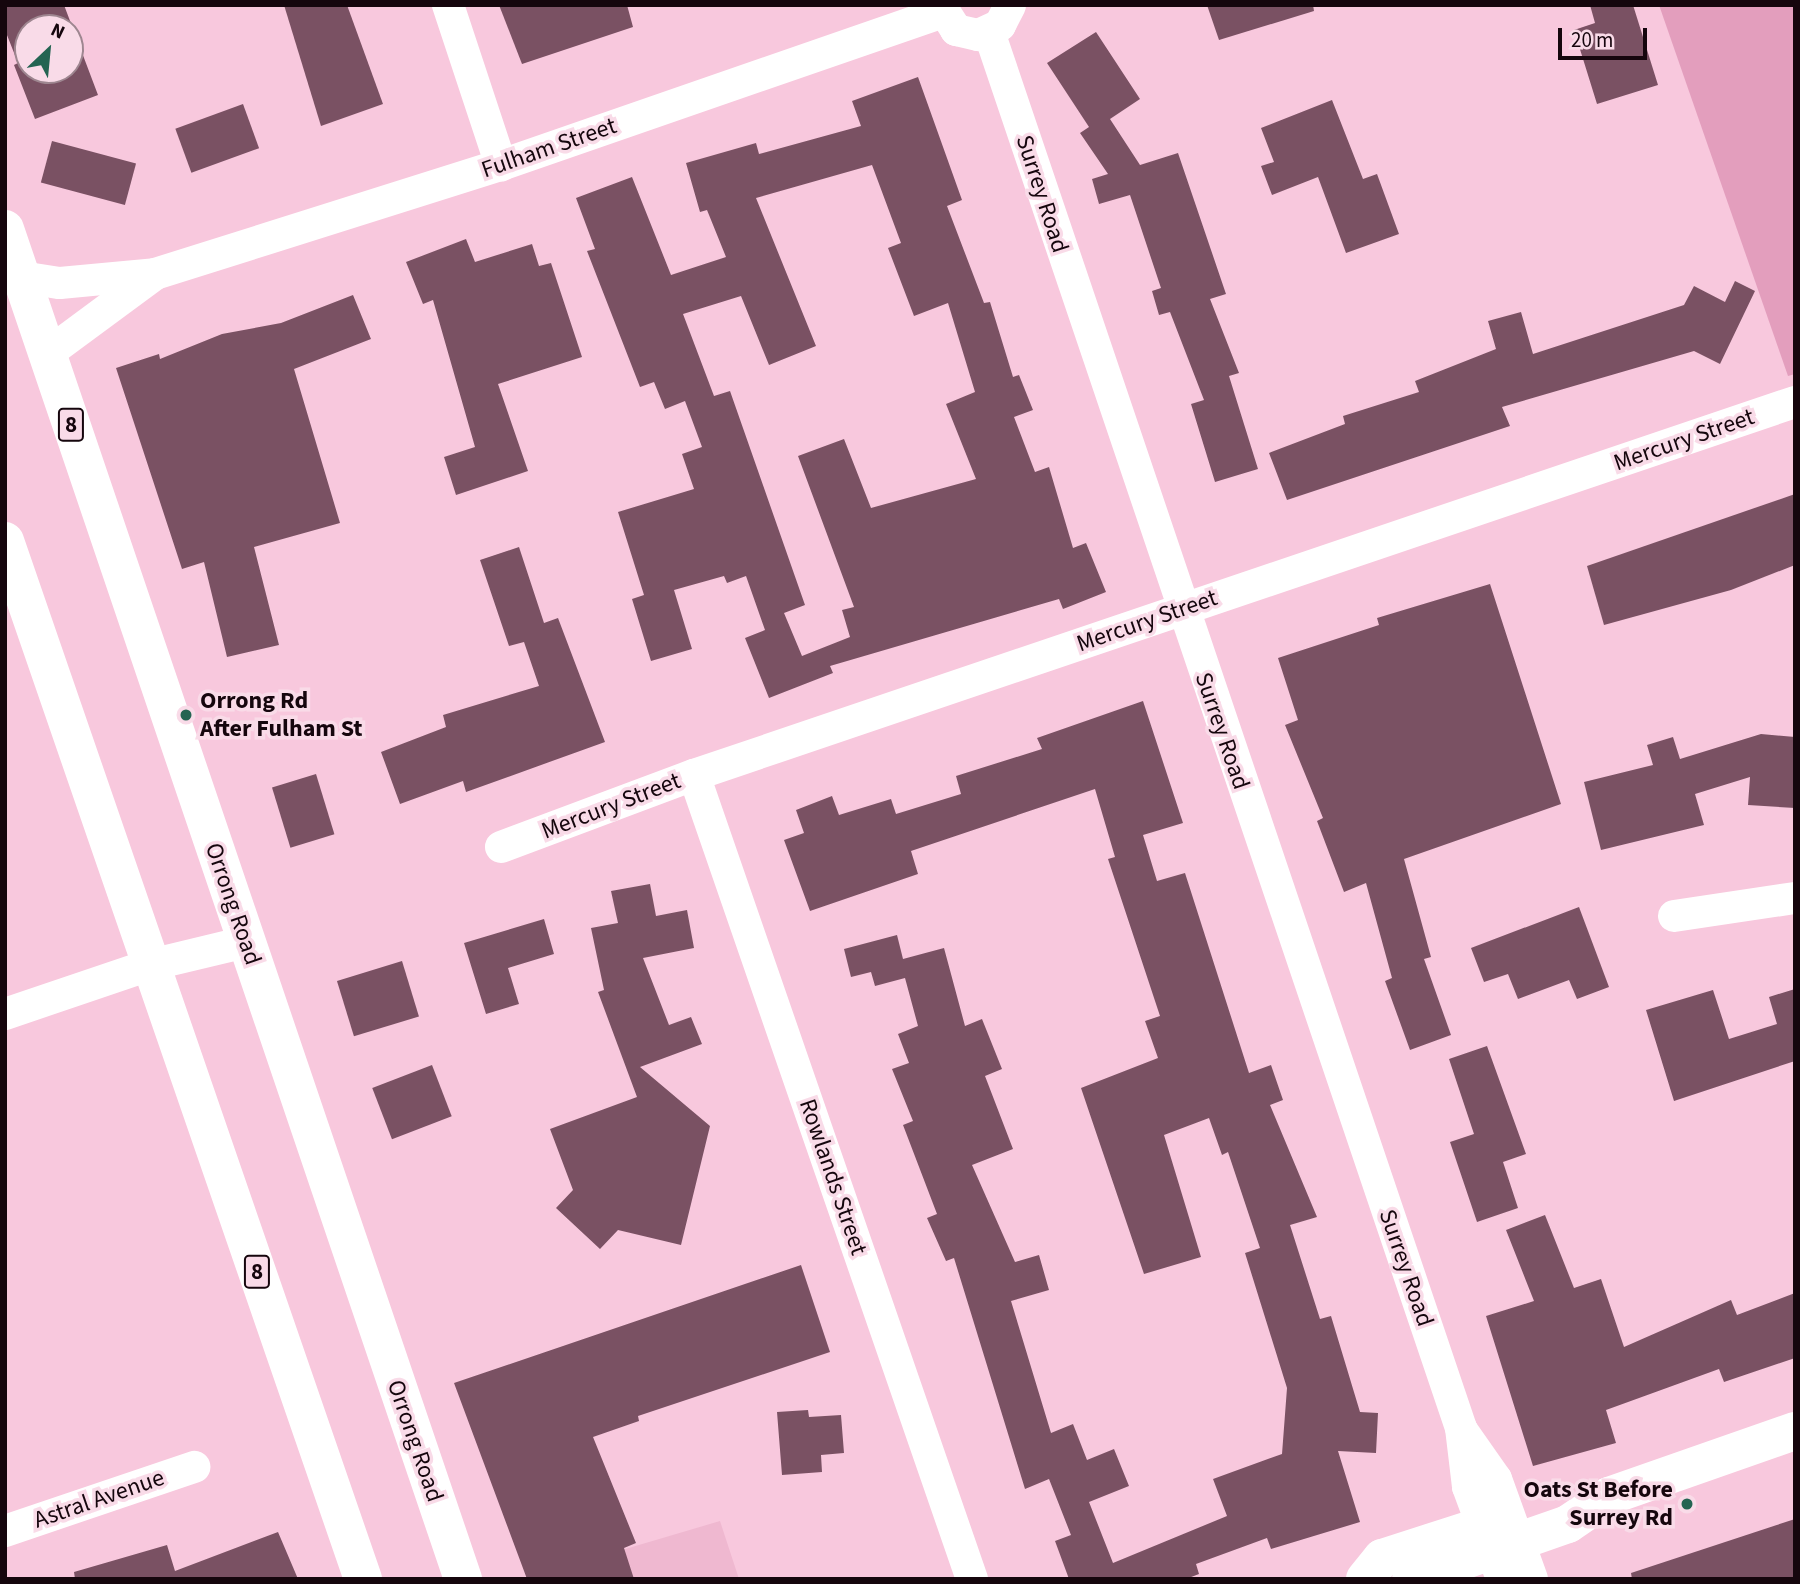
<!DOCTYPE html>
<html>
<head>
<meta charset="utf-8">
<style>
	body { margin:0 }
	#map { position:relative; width:1800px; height:1584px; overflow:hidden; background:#f8c8dd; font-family:"Source Sans 3",sans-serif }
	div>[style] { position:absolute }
	.built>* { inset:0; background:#efb8d0 }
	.green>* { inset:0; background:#e39ebd }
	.building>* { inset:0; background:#7a5163; transform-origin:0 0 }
	.street>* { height:32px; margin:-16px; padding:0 16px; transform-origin:16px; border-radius:16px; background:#fff }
	.secondary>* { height:38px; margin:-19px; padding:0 19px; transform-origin:19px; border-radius:19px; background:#fff }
	.highway>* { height:38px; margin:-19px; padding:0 19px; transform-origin:19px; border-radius:19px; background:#fff }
	.dots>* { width:19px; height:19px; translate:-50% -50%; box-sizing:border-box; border:4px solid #f9dbe8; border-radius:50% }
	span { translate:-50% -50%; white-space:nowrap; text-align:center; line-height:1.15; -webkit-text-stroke:7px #f9dbe8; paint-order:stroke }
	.shield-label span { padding:2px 5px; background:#f9dbe8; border:2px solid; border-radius:5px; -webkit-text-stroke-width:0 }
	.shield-label { font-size:23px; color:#15060d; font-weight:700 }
	.street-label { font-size:24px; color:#15060d }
	.poi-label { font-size:24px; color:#15060d; font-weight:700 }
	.left { translate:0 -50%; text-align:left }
	.right { translate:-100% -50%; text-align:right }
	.frame { position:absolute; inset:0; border:7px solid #15060d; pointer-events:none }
	.north { position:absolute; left:14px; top:14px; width:70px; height:70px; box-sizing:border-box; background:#f9dbe8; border:2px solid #9e8690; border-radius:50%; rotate:26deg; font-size:19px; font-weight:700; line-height:28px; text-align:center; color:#15060d }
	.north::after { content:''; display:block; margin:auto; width:24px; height:32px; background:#246452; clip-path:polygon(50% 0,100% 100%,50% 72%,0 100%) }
	.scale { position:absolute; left:1558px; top:28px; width:89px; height:32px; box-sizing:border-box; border:4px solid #15060d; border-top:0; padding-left:9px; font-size:21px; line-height:24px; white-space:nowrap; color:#15060d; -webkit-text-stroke:5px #f9dbe8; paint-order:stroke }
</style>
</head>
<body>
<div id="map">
	<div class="built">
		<i style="clip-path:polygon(720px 1521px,739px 1579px,524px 1579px)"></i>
	</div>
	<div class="green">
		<i style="clip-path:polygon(1659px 5px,1795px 5px,1795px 374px,1788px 376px)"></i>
	</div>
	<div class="building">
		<i style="clip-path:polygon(evenodd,5px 5px,64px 5px,98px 95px,35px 119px,14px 65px,18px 63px,5px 30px,5px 5px,28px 28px,70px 28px,70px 70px,28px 70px,28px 28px)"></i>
		<i style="clip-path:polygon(284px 5px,347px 5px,383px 104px,321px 126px)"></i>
		<i style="clip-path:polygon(499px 5px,627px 5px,633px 27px,522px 64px)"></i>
		<i style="clip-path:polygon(1207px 5px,1313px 5px,1314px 11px,1219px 40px)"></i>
		<i style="clip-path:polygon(1590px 5px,1633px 5px,1658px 85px,1597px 104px,1574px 30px,1595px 23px)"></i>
		<i style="clip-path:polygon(1096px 32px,1140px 99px,1110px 119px,1140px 165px,1178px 153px,1226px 294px,1210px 299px,1239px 373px,1229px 376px,1258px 469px,1215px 482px,1191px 404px,1204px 400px,1170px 312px,1159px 315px,1152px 291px,1161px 288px,1130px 195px,1099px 204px,1092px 179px,1108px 174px,1080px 133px,1089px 127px,1047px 63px)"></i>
		<i style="clip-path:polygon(evenodd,918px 77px,962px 200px,947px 206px,984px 303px,990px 302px,1013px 377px,1019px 375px,1033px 410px,1014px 417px,1035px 472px,1049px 467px,1073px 548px,1086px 543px,1106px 592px,1063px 609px,1059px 599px,830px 666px,833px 673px,769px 698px,745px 638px,765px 630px,746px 576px,727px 583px,724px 576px,674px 590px,692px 649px,651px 661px,632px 599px,644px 595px,618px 512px,694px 489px,682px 454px,702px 447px,685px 401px,665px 409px,654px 382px,640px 387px,587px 251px,595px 249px,576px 198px,632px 177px,671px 275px,726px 257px,707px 210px,700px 212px,686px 163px,756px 143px,759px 154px,861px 126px,852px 101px,918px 77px,872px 165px,901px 243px,888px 248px,914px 316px,948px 303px,975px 392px,946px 404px,976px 479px,871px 508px,844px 439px,798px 456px,854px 607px,842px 610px,850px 637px,802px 656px,784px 613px,805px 605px,730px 391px,714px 396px,683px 314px,741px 296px,769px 365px,816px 346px,756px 198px,872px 165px)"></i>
		<i style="clip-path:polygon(1332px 100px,1363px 179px,1377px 174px,1399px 234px,1346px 253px,1318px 177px,1272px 195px,1261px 166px,1274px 162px,1261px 128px)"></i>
		<i style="left:243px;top:104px;width:47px;height:72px;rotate:70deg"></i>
		<i style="left:52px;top:141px;width:87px;height:43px;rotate:15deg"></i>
		<i style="clip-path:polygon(466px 239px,475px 262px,532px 244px,539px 266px,551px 263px,582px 357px,498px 384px,528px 471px,456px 495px,444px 457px,475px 447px,433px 300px,423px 304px,406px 262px)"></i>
		<i style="clip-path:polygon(1735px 281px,1755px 291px,1720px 364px,1694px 351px,1502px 407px,1510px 426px,1287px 500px,1269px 453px,1345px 424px,1343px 416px,1419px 392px,1415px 381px,1496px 349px,1488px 321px,1521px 312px,1533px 354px,1684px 305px,1694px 286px,1725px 302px)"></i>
		<i style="clip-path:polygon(353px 295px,371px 339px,294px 369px,340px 523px,254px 547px,279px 645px,227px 657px,204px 562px,182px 569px,116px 368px,159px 354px,160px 359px,222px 334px,281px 323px)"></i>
		<i style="clip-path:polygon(1795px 494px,1795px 565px,1731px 590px,1604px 625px,1587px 566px)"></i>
		<i style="clip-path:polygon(519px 547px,544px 623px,558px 618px,605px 742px,466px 792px,463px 781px,400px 804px,381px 752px,446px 727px,443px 715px,539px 686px,524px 642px,509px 646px,480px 560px)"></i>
		<i style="clip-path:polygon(1490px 584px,1561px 804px,1404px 859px,1431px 957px,1424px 959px,1451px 1035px,1410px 1050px,1385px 981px,1392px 978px,1366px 883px,1344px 892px,1317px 821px,1323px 818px,1285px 725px,1298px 720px,1278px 658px,1379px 625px,1377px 618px)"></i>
		<i style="clip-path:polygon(1143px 701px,1183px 823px,1143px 835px,1157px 881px,1185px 873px,1249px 1073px,1271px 1065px,1283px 1100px,1270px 1105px,1317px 1217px,1290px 1225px,1320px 1319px,1331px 1316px,1360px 1412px,1378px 1413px,1376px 1453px,1338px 1451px,1360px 1522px,1271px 1549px,1267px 1538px,1196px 1564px,1199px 1574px,1186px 1579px,1069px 1579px,1055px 1541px,1071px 1535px,1049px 1479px,1025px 1489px,954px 1258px,946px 1261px,927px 1218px,937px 1214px,903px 1125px,913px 1121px,892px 1069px,909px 1063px,898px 1034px,918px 1026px,905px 978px,875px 986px,871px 972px,851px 977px,844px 949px,897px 935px,903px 959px,944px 948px,965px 1026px,982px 1019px,1002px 1069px,985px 1076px,1013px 1149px,972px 1165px,1015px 1262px,1039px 1255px,1049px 1290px,1011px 1301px,1051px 1433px,1073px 1424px,1087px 1460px,1114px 1449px,1129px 1486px,1089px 1502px,1113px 1563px,1227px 1516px,1213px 1479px,1282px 1454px,1287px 1388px,1245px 1253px,1260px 1248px,1228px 1152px,1222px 1155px,1209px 1118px,1164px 1135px,1201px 1257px,1144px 1274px,1081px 1088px,1158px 1058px,1145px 1021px,1160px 1016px,1108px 859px,1115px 857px,1095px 789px,911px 851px,918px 874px,810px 911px,784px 840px,804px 833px,796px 810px,832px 796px,839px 815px,891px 799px,896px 814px,961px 794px,956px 776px,1042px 749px,1037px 738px)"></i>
		<i style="clip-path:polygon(1761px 734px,1795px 737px,1795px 808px,1748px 805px,1750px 777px,1695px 794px,1704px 825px,1601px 850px,1584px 782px,1653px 765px,1647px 745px,1673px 737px,1680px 759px)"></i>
		<i style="left:316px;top:774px;width:63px;height:46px;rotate:73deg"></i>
		<i style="clip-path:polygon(650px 884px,656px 916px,687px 910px,694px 948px,643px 958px,669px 1025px,691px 1017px,702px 1044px,640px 1067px,710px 1126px,681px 1245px,618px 1230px,600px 1249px,556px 1208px,573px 1190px,550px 1129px,637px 1097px,598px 992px,604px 990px,591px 928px,618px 923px,611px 891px)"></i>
		<i style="clip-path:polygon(1579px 907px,1609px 987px,1577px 999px,1569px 980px,1518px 999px,1508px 974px,1484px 982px,1471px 948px)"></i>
		<i style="clip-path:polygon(544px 919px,554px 954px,508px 968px,519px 1004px,486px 1014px,464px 943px)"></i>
		<i style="left:402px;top:961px;width:58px;height:68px;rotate:73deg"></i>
		<i style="clip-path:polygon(1795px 989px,1795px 1061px,1674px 1101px,1646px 1010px,1713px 990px,1729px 1039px,1777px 1024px,1769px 997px)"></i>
		<i style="clip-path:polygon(1487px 1046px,1526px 1154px,1503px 1162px,1518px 1208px,1477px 1222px,1450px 1142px,1474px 1134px,1449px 1059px)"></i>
		<i style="left:432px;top:1065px;width:55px;height:64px;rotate:69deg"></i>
		<i style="clip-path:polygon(1545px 1215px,1574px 1288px,1601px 1279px,1624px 1347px,1731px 1300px,1737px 1315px,1795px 1293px,1795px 1358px,1724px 1382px,1719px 1369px,1606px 1410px,1616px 1443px,1533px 1466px,1486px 1316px,1534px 1301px,1506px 1230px)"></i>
		<i style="clip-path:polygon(801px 1265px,830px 1352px,638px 1416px,639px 1421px,593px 1437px,636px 1543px,624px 1548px,634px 1579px,527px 1579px,454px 1383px)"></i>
		<i style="clip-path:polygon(808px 1410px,809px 1417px,841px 1415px,844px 1453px,821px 1455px,822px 1472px,782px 1475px,777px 1412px)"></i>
		<i style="clip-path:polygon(1795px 1519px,1795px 1579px,1632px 1579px,1631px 1573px)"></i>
		<i style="clip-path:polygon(278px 1532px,298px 1579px,75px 1579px,74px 1572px,167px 1545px,175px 1571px)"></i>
	</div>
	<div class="street">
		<i style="left:448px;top:5px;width:169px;rotate:71.7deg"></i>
		<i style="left:940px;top:5px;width:30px;rotate:57deg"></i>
		<i style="left:956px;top:30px;width:23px;rotate:13deg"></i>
		<i style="left:978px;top:35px;width:24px;rotate:-24deg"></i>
		<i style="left:1000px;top:25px;width:22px;rotate:-63deg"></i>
		<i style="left:989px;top:32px;width:1474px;rotate:71.32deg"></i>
		<i style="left:1461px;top:1428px;width:59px;rotate:83.2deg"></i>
		<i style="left:1468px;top:1487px;width:98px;rotate:69.7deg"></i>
		<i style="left:21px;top:277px;width:39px;rotate:9deg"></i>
		<i style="left:60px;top:283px;width:95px;rotate:-5.4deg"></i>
		<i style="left:155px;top:274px;width:363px;rotate:-17.5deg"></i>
		<i style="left:501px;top:165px;width:466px;rotate:-19.1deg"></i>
		<i style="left:47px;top:354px;width:134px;rotate:-36.5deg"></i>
		<i style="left:694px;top:775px;width:851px;rotate:70.93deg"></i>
		<i style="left:501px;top:847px;width:206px;rotate:-20.5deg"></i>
		<i style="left:694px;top:775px;width:1162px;rotate:-18.72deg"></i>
		<i style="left:1674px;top:916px;width:122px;rotate:-8.5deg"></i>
		<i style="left:5px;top:1014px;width:153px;rotate:-18.7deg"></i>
		<i style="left:150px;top:965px;width:99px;rotate:-13.5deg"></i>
		<i style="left:1463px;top:1432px;width:57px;rotate:54.9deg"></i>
		<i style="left:1496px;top:1479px;width:106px;rotate:70.2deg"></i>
		<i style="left:5px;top:1531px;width:200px;rotate:-18.7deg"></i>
	</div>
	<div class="secondary">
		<i style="left:1365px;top:1579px;width:27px;rotate:-51deg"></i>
		<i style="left:1382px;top:1558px;width:111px;rotate:-17.8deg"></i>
		<i style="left:1411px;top:1579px;width:166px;rotate:-19.3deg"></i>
		<i style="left:1568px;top:1524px;width:50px;rotate:-34.3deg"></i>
		<i style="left:1609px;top:1496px;width:197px;rotate:-19.3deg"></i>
	</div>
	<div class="highway">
		<i style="left:5px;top:229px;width:1426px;rotate:71.26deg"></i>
		<i style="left:5px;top:541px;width:1098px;rotate:70.97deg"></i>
	</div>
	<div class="dots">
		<i style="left:186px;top:715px;background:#246452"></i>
		<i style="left:1687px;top:1504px;background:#246452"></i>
	</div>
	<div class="shield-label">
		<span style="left:71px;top:425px">8</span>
		<span style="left:257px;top:1272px">8</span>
	</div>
	<div class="street-label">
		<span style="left:549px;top:148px;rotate:-19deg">Fulham Street</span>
		<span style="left:1042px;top:194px;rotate:72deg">Surrey Road</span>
		<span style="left:1684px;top:440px;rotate:-19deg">Mercury Street</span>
		<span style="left:1147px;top:621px;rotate:-19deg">Mercury Street</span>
		<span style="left:1222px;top:731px;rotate:71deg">Surrey Road</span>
		<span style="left:611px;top:806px;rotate:-21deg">Mercury Street</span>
		<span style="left:233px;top:904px;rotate:71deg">Orrong Road</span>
		<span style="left:833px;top:1177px;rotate:71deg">Rowlands Street</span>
		<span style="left:1406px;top:1268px;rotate:71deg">Surrey Road</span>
		<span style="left:415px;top:1441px;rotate:71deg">Orrong Road</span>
		<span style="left:99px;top:1499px;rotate:-19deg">Astral Avenue</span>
	</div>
	<div class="poi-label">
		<span class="left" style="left:200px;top:715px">Orrong Rd<br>After Fulham St</span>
		<span class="right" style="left:1673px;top:1504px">Oats St Before<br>Surrey Rd</span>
	</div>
	<div class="frame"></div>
	<div class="north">N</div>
	<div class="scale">20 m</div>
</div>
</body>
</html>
